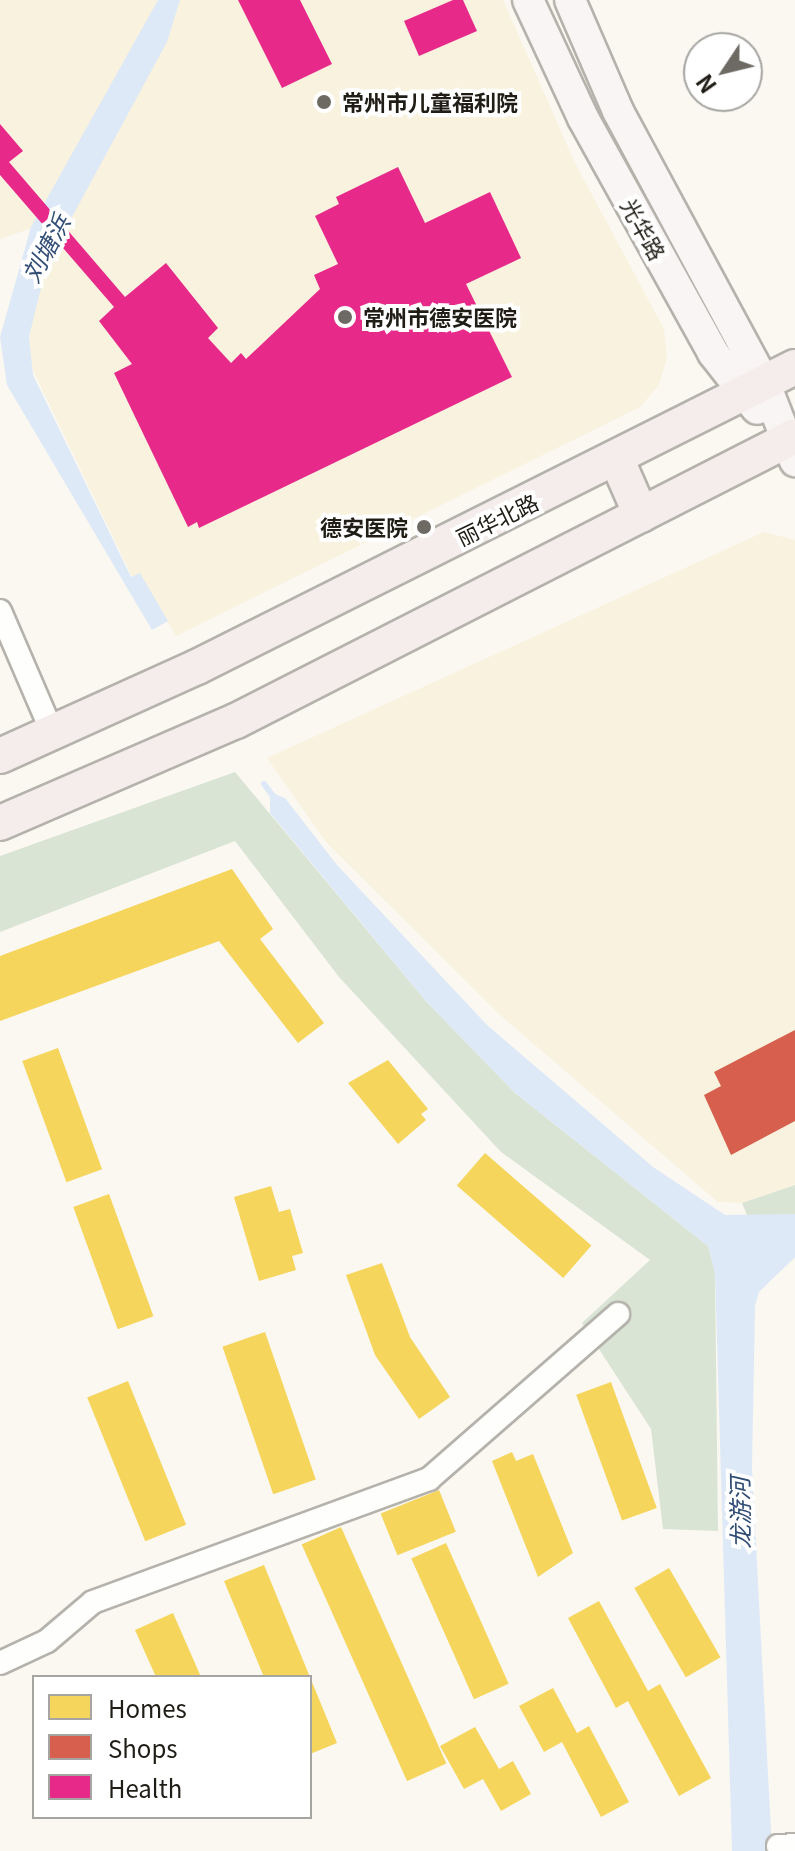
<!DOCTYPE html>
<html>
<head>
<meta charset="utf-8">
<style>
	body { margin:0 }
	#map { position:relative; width:795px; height:1851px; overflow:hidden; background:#faf8f1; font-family:Georgia,"Noto Sans SC",serif }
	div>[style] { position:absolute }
	.built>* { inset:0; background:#f8f2df }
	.green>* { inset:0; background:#d9e4d5 }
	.water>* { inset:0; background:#dee9f7 }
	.homes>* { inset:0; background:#f6d55c; transform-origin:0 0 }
	.shops>* { inset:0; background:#d6604d }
	.health>* { inset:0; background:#e7298a }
	.stream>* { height:6px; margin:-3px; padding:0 3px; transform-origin:3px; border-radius:3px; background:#dee9f7 }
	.roads { filter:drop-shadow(2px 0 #b4b2ab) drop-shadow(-2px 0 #b4b2ab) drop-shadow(0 2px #b4b2ab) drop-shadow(0 -2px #b4b2ab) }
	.minor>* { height:22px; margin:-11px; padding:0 11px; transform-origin:11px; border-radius:11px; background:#fefefd }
	.secondary>* { height:30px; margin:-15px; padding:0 15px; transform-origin:15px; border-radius:15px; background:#f9f5f4 }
	.primary>* { height:34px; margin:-17px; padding:0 17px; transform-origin:17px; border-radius:17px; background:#f5ecec }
	.dots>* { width:22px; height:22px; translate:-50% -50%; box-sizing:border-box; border:4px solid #fff; border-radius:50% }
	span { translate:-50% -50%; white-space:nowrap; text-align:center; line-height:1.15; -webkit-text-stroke:8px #fff; paint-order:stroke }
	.poi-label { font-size:22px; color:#201d16; font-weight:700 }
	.left { translate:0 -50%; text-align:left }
	.right { translate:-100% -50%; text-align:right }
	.street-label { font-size:22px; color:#201d16 }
	.water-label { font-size:24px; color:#314d75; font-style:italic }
	.legend { position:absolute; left:32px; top:1675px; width:280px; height:144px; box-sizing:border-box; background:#fff; border:2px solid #a6a5a2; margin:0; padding:10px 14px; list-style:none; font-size:24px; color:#201d16 }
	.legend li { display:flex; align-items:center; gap:16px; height:40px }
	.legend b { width:40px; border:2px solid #a6a5a2 }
	.north { position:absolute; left:683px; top:32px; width:80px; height:80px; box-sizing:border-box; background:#fff; border:2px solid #a6a5a2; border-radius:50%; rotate:235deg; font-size:22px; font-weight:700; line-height:32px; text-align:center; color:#201d16 }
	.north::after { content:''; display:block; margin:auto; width:28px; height:36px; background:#6c6a63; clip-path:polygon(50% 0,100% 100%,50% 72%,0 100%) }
</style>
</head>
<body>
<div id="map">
	<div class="built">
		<i style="clip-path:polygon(0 0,503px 0,575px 163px,664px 329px,667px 358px,659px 385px,640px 407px,176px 636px,140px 574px,132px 577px,29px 362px,32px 228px,0 239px)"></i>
		<i style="clip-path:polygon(764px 532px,795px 540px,795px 1185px,742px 1203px,718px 1202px,499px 1014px,326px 842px,267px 758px)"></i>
	</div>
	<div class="green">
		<i style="clip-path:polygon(235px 772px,425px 1000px,515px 1093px,708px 1246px,715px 1273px,718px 1531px,663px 1529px,651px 1429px,582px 1323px,650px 1260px,501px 1152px,339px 977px,235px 841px,0 932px,0 856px)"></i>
		<i style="clip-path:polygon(795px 1185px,795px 1257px,773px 1278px,742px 1203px)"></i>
	</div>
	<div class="water">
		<i style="clip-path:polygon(158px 0,180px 0,167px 42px,47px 263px,29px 337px,33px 375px,131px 577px,140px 573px,168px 621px,152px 630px,7px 385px,0 337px,31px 227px)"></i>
		<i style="clip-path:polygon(270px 792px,285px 798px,337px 865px,487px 1025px,653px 1167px,725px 1215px,795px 1214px,795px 1257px,759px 1292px,755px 1306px,752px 1468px,772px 1851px,732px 1851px,715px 1273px,708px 1246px,515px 1093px,425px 1000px,270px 813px)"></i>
	</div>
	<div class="homes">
		<i style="clip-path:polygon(232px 869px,273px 929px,260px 939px,324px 1023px,298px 1043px,219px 941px,0 1021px,0 956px)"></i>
		<i style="left:58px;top:1048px;width:129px;height:38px;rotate:70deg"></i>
		<i style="clip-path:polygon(388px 1060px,428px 1109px,421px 1114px,426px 1120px,398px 1144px,348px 1083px)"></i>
		<i style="left:485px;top:1153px;width:141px;height:43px;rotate:41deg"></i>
		<i style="clip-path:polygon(271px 1186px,279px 1212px,290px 1209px,303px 1253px,292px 1256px,296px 1270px,259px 1281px,234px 1197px)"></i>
		<i style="left:109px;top:1194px;width:130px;height:38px;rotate:70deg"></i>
		<i style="clip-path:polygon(382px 1263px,410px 1337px,450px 1397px,419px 1419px,375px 1355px,346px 1275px)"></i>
		<i style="left:265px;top:1332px;width:156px;height:45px;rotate:71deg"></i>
		<i style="left:128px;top:1381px;width:155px;height:44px;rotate:68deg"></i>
		<i style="left:611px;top:1382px;width:134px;height:37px;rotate:70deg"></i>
		<i style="clip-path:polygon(512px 1452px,516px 1461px,533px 1454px,573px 1553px,538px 1577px,492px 1461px)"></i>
		<i style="left:439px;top:1490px;width:45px;height:63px;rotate:68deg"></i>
		<i style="left:341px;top:1527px;width:259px;height:43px;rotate:66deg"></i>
		<i style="left:446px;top:1543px;width:154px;height:38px;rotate:66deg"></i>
		<i style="clip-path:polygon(264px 1565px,337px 1743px,310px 1754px,310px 1677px,264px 1677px,224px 1581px)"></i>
		<i style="left:669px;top:1568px;width:103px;height:40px;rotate:60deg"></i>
		<i style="clip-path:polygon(599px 1601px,648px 1691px,660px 1684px,711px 1778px,679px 1796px,628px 1701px,616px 1708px,568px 1618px)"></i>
		<i style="clip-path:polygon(173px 1613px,201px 1677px,156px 1677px,135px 1630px)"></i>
		<i style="clip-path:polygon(553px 1688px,577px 1733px,589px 1726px,629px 1802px,601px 1817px,562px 1742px,544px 1752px,519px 1706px)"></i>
		<i style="clip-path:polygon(475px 1727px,499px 1769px,513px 1761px,531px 1794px,501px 1811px,483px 1779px,464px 1789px,440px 1746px)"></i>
	</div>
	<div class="shops">
		<i style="clip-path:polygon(795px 1030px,795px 1121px,731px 1155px,704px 1095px,721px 1086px,714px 1072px)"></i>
	</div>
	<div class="health">
		<i style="clip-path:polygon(238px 0,300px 0,332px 64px,282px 88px)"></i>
		<i style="clip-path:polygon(453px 0,463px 0,477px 31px,419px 56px,404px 21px)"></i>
		<i style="clip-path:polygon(0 124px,23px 151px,9px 162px,125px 297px,166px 263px,218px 328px,208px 338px,231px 363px,241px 353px,246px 359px,320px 289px,314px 275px,338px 264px,315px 216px,339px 204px,336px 197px,398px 167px,425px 223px,490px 192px,521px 258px,466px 284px,512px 377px,199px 528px,197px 522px,188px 527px,114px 373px,132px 364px,99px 321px,114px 307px,0 175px)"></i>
	</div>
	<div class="stream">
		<i style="left:264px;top:784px;width:15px;rotate:53deg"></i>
	</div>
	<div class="roads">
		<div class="minor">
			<i style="left:0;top:611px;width:134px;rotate:66.7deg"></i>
			<i style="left:0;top:1663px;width:52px;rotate:-25.1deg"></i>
			<i style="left:47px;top:1641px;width:60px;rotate:-40.3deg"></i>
			<i style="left:93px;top:1602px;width:358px;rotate:-20.1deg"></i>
			<i style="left:429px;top:1479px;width:251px;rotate:-41.1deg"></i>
			<i style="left:778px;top:1846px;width:17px;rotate:-3deg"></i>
		</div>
		<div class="secondary">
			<i style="left:528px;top:0;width:130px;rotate:65deg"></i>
			<i style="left:583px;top:118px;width:269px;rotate:61deg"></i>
			<i style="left:713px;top:353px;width:71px;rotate:51.8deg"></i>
			<i style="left:570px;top:0;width:121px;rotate:66.6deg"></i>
			<i style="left:618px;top:111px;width:310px;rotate:61.7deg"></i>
			<i style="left:765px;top:384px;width:83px;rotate:68.7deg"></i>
		</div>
		<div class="primary">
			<i style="left:617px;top:460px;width:60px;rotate:66.4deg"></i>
			<i style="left:0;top:756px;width:216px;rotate:-24.3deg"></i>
			<i style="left:197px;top:667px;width:669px;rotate:-26.64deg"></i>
			<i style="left:0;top:823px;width:257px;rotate:-23.4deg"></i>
			<i style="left:236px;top:721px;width:627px;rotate:-27.01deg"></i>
		</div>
	</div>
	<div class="dots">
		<i style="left:324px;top:102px;background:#6c6a63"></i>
		<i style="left:345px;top:317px;background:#6c6a63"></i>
		<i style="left:424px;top:527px;background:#6c6a63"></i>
	</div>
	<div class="poi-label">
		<span class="left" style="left:342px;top:102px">常州市儿童福利院</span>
		<span class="left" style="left:363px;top:317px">常州市德安医院</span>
		<span class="right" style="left:408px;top:527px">德安医院</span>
	</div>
	<div class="street-label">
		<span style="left:644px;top:229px;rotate:61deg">光华路</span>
		<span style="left:497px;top:519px;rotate:-26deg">丽华北路</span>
	</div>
	<div class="water-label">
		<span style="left:45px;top:248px;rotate:-62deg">刘塘浜</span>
		<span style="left:739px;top:1513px;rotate:-91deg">龙游河</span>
	</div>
	<ul class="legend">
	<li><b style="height:22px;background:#f6d55c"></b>Homes</li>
	<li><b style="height:22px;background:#d6604d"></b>Shops</li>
	<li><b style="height:22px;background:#e7298a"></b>Health</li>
	</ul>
	<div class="north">N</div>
</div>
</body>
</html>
